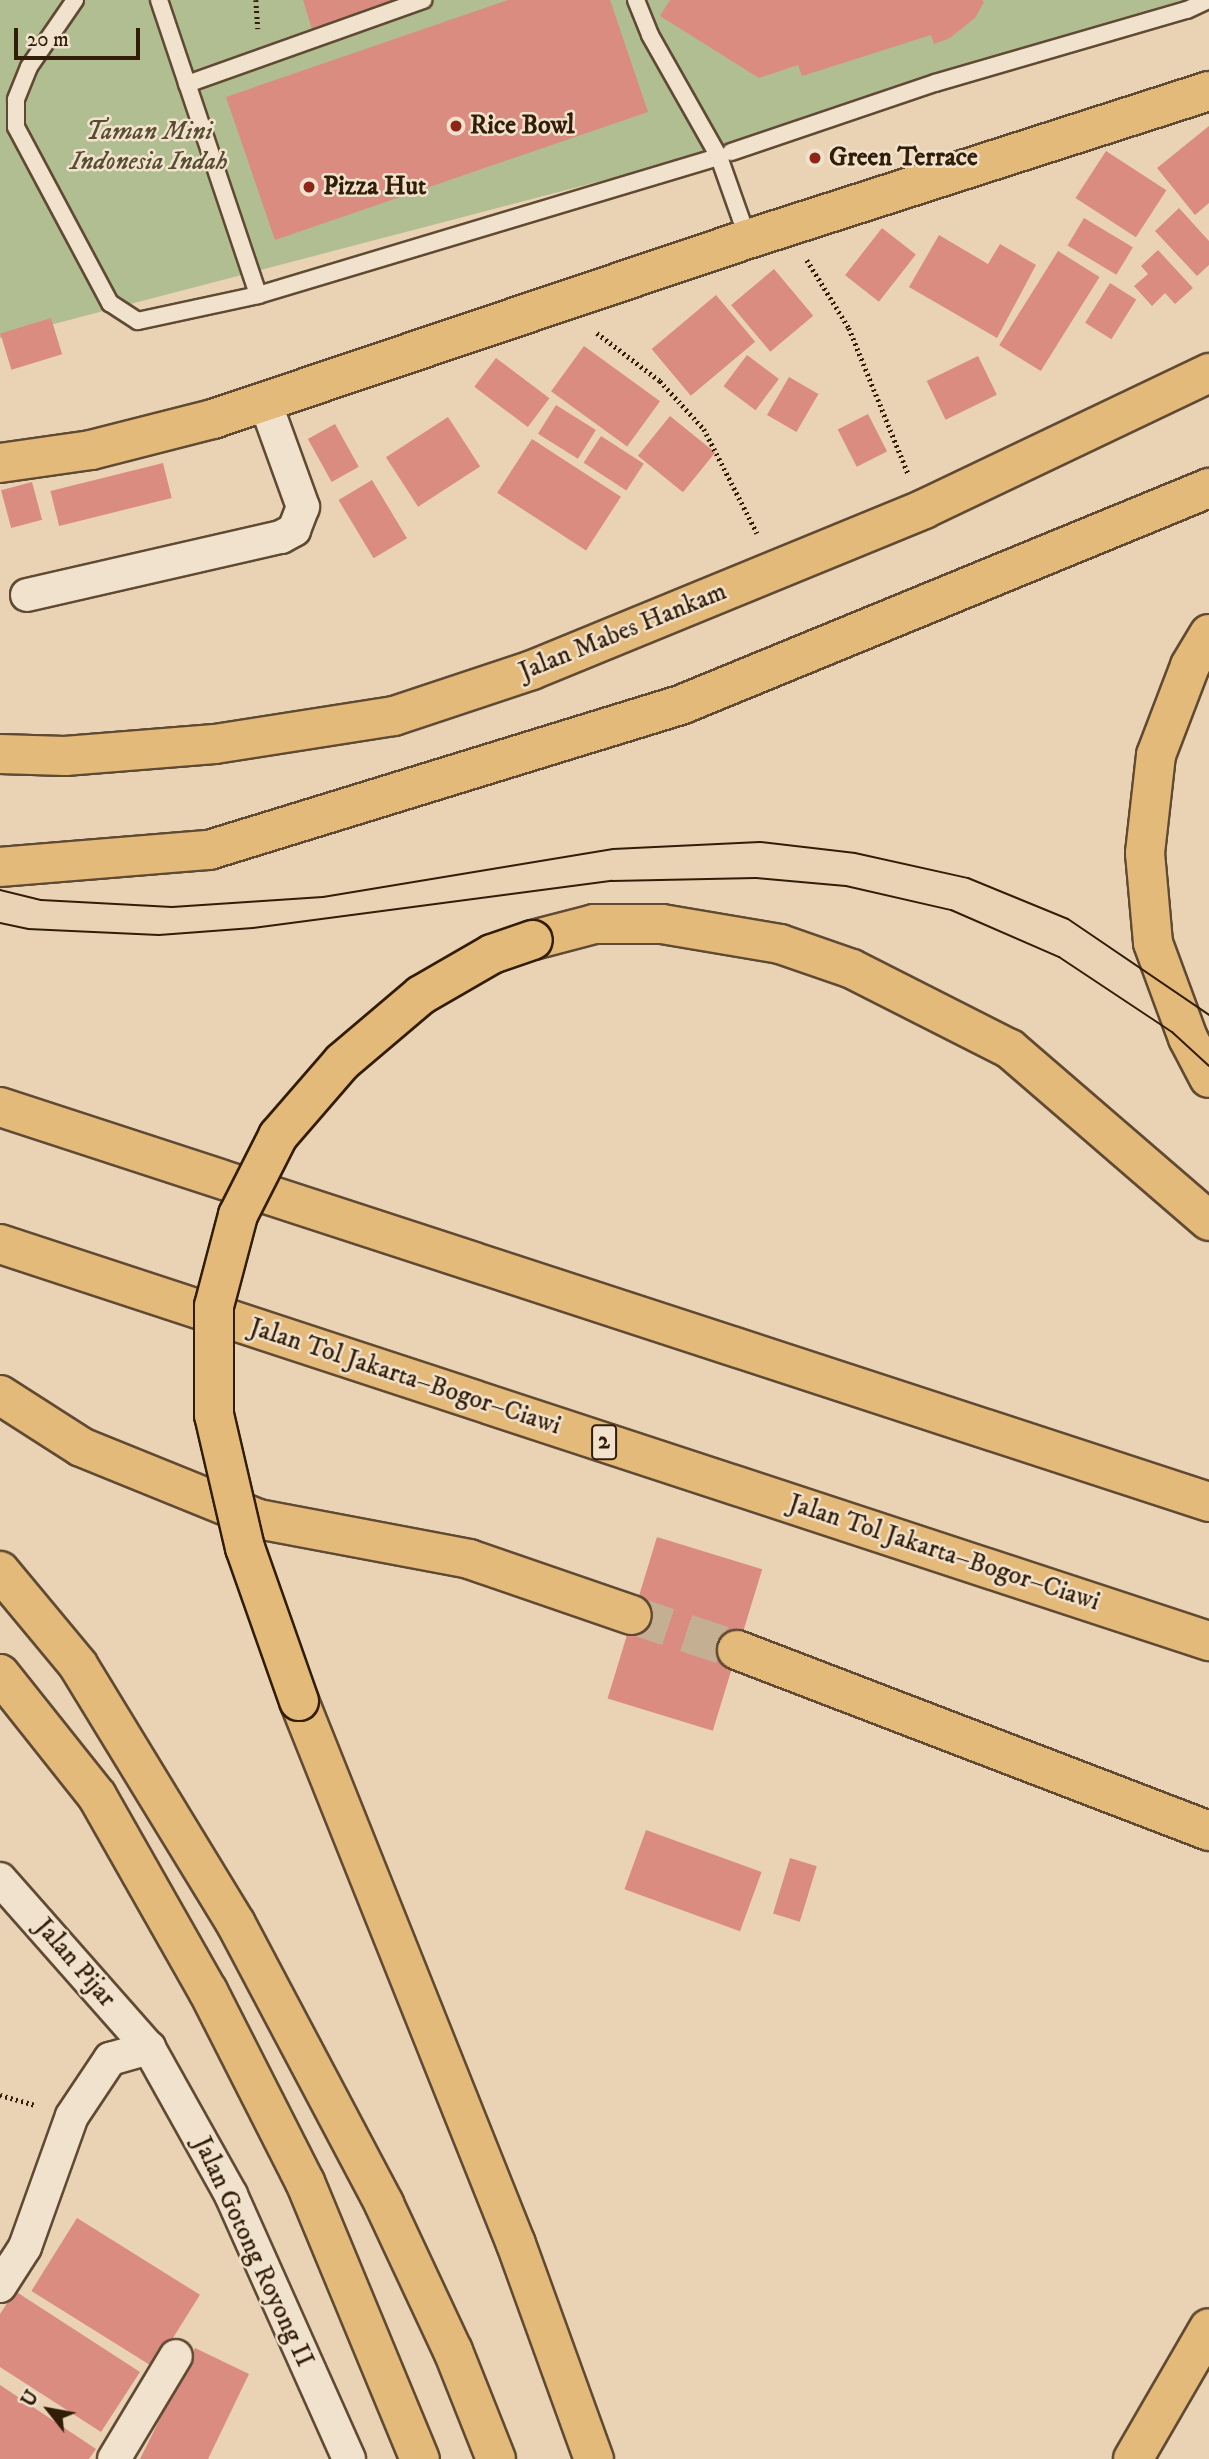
<!DOCTYPE html>
<html>
<head>
<meta charset="utf-8">
<style>
	body { margin:0 }
	#map { position:relative; width:1209px; height:2459px; overflow:hidden; background:#e9d3b4; font-family:"IM FELL DW Pica",serif }
	div>[style] { position:absolute }
	.green>* { inset:0; background:#b1be91 }
	.building>* { inset:0; background:#da8c80; transform-origin:0 0 }
	.highway-tunnel>* { height:38px; margin-top:-19px; transform-origin:0; background:repeating-linear-gradient(90deg,#c4af92 0 38px,transparent 0 57px) }
	.path>* { height:4.5px; margin-top:-2.25px; transform-origin:0; background:repeating-linear-gradient(90deg,#321d08 0 2px,transparent 0 5.5px) }
	.roads { filter:drop-shadow(2px 0 #604a33) drop-shadow(-2px 0 #604a33) drop-shadow(0 2px #604a33) drop-shadow(0 -2px #604a33) }
	.lane>* { height:16px; margin:-8px; padding:0 8px; transform-origin:8px; border-radius:8px; background:#f1e2ce }
	.street>* { height:32px; margin:-16px; padding:0 16px; transform-origin:16px; border-radius:16px; background:#f1e2ce }
	.primary>* { height:38px; margin:-19px; padding:0 19px; transform-origin:19px; border-radius:19px; background:#e4ba7a }
	.highway>* { height:38px; margin:-19px; padding:0 19px; transform-origin:19px; border-radius:19px; background:#e4ba7a }
	.tram>* { height:2px; margin:-1px; padding:0 1px; transform-origin:1px; border-radius:1px; background:#321d08 }
	.bridges { filter:drop-shadow(2px 0 #321d08) drop-shadow(-2px 0 #321d08) drop-shadow(0 2px #321d08) drop-shadow(0 -2px #321d08) }
	.highway-bridge>* { height:38px; margin:-19px; padding:0 19px; transform-origin:19px; border-radius:19px; background:#e4ba7a }
	.dots>* { width:19px; height:19px; translate:-50% -50%; box-sizing:border-box; border:4px solid #f1e2ce; border-radius:50% }
	span { translate:-50% -50%; white-space:nowrap; text-align:center; line-height:1.15; -webkit-text-stroke:5px #f1e2ce; paint-order:stroke }
	.shield-label span { padding:2px 5px; background:#f1e2ce; border:2px solid; border-radius:5px; -webkit-text-stroke-width:0 }
	.shield-label { font-size:24px; color:#321d08; font-weight:700 }
	.poi-label { font-size:26px; color:#321d08; font-weight:700 }
	.left { translate:0 -50%; text-align:left }
	.park-label { font-size:26px; color:#584d31; font-style:italic }
	.street-label { font-size:26px; color:#321d08 }
	.north { position:absolute; left:14px; top:2375px; width:70px; height:70px; -webkit-text-stroke:5px #f1e2ce; paint-order:stroke; rotate:301deg; font-size:19px; font-weight:700; line-height:28px; text-align:center; color:#321d08 }
	.north::after { content:''; display:block; margin:auto; width:24px; height:32px; background:#321d08; clip-path:polygon(50% 0,100% 100%,50% 72%,0 100%) }
	.scale { position:absolute; left:14px; top:28px; width:126px; height:32px; box-sizing:border-box; border:4px solid #321d08; border-top:0; padding-left:9px; font-size:21px; line-height:24px; white-space:nowrap; color:#321d08; -webkit-text-stroke:5px #f1e2ce; paint-order:stroke }
</style>
</head>
<body>
<div id="map">
	<div class="green">
		<i style="clip-path:polygon(0 0,1183px 0,974px 62px,716px 151px,0 338px)"></i>
	</div>
	<div class="building">
		<i style="clip-path:polygon(303px 0,395px 0,312px 29px)"></i>
		<i style="clip-path:polygon(508px 0,610px 0,648px 112px,275px 240px,226px 97px)"></i>
		<i style="clip-path:polygon(670px 0,982px 0,984px 2px,975px 18px,950px 38px,934px 44px,931px 35px,802px 76px,798px 65px,759px 78px,660px 16px)"></i>
		<i style="clip-path:polygon(1209px 126px,1209px 203px,1195px 215px,1157px 168px)"></i>
		<i style="left:1106px;top:151px;width:72px;height:56px;rotate:33deg"></i>
		<i style="clip-path:polygon(1179px 208px,1209px 241px,1209px 265px,1197px 276px,1155px 231px)"></i>
		<i style="left:1084px;top:218px;width:57px;height:32px;rotate:31deg"></i>
		<i style="left:882px;top:228px;width:43px;height:60px;rotate:38deg"></i>
		<i style="clip-path:polygon(939px 235px,988px 264px,1000px 244px,1036px 265px,997px 338px,909px 287px)"></i>
		<i style="clip-path:polygon(1158px 250px,1193px 288px,1175px 304px,1165px 293px,1152px 306px,1134px 286px,1148px 274px,1141px 266px)"></i>
		<i style="left:1058px;top:251px;width:49px;height:111px;rotate:32deg"></i>
		<i style="left:774px;top:269px;width:61px;height:56px;rotate:50deg"></i>
		<i style="left:1110px;top:283px;width:31px;height:47px;rotate:32deg"></i>
		<i style="left:716px;top:295px;width:61px;height:84px;rotate:50deg"></i>
		<i style="left:51px;top:318px;width:38px;height:53px;rotate:73deg"></i>
		<i style="left:584px;top:346px;width:94px;height:56px;rotate:36deg"></i>
		<i style="left:747px;top:355px;width:40px;height:39px;rotate:37deg"></i>
		<i style="left:978px;top:356px;width:43px;height:57px;rotate:64deg"></i>
		<i style="left:496px;top:358px;width:67px;height:36px;rotate:37deg"></i>
		<i style="left:789px;top:377px;width:34px;height:44px;rotate:30deg"></i>
		<i style="left:556px;top:405px;width:47px;height:34px;rotate:32deg"></i>
		<i style="left:868px;top:414px;width:42px;height:34px;rotate:63deg"></i>
		<i style="left:670px;top:416px;width:58px;height:51px;rotate:39deg"></i>
		<i style="left:448px;top:417px;width:59px;height:74px;rotate:57deg"></i>
		<i style="left:335px;top:424px;width:49px;height:31px;rotate:61deg"></i>
		<i style="left:601px;top:436px;width:51px;height:32px;rotate:33deg"></i>
		<i style="left:532px;top:439px;width:106px;height:64px;rotate:33deg"></i>
		<i style="left:163px;top:463px;width:36px;height:116px;rotate:76deg"></i>
		<i style="left:372px;top:480px;width:68px;height:39px;rotate:59deg"></i>
		<i style="left:32px;top:482px;width:39px;height:32px;rotate:75deg"></i>
		<i style="left:657px;top:1537px;width:110px;height:169px;rotate:17deg"></i>
		<i style="left:646px;top:1830px;width:123px;height:63px;rotate:20deg"></i>
		<i style="left:790px;top:1858px;width:28px;height:58px;rotate:17deg"></i>
		<i style="left:77px;top:2218px;width:145px;height:86px;rotate:32deg"></i>
		<i style="clip-path:polygon(15px 2291px,140px 2372px,101px 2432px,0 2367px,0 2314px)"></i>
		<i style="clip-path:polygon(195px 2348px,249px 2374px,208px 2459px,140px 2459px)"></i>
		<i style="clip-path:polygon(0 2385px,96px 2449px,89px 2459px,0 2459px)"></i>
	</div>
	<div class="highway-tunnel">
		<i style="left:632px;top:1615px;width:111px;rotate:18.4deg"></i>
	</div>
	<div class="path">
		<i style="left:256px;top:0;width:29px;rotate:86deg"></i>
		<i style="left:807px;top:260px;width:80px;rotate:58.3deg"></i>
		<i style="left:849px;top:328px;width:157px;rotate:67.9deg"></i>
		<i style="left:597px;top:333px;width:79px;rotate:37.3deg"></i>
		<i style="left:660px;top:381px;width:65px;rotate:47.5deg"></i>
		<i style="left:704px;top:429px;width:117px;rotate:63deg"></i>
		<i style="left:0;top:2095px;width:37px;rotate:16deg"></i>
	</div>
	<div class="roads">
		<div class="lane">
			<i style="left:75px;top:0;width:81px;rotate:124.5deg"></i>
			<i style="left:29px;top:67px;width:35px;rotate:112deg"></i>
			<i style="left:16px;top:100px;width:27px;rotate:90deg"></i>
			<i style="left:16px;top:127px;width:200px;rotate:61.9deg"></i>
			<i style="left:110px;top:303px;width:33px;rotate:33deg"></i>
			<i style="left:138px;top:321px;width:123px;rotate:-12.2deg"></i>
			<i style="left:258px;top:295px;width:481px;rotate:-16.7deg"></i>
			<i style="left:159px;top:0;width:311px;rotate:71.4deg"></i>
			<i style="left:636px;top:0;width:38px;rotate:68deg"></i>
			<i style="left:650px;top:35px;width:140px;rotate:60.5deg"></i>
			<i style="left:719px;top:157px;width:87px;rotate:70.5deg"></i>
			<i style="left:187px;top:84px;width:251px;rotate:-19.6deg"></i>
			<i style="left:731px;top:152px;width:215px;rotate:-18.7deg"></i>
			<i style="left:935px;top:83px;width:262px;rotate:-16.2deg"></i>
			<i style="left:1187px;top:10px;width:23px;rotate:-25deg"></i>
		</div>
		<div class="street">
			<i style="left:27px;top:595px;width:261px;rotate:-12.9deg"></i>
			<i style="left:281px;top:537px;width:15px;rotate:-28deg"></i>
			<i style="left:294px;top:530px;width:25px;rotate:-69deg"></i>
			<i style="left:303px;top:507px;width:112px;rotate:-109.9deg"></i>
			<i style="left:0;top:1879px;width:225px;rotate:48.6deg"></i>
			<i style="left:149px;top:2048px;width:168px;rotate:60.8deg"></i>
			<i style="left:231px;top:2195px;width:289px;rotate:65.9deg"></i>
			<i style="left:0;top:2286px;width:46px;rotate:-57.3deg"></i>
			<i style="left:25px;top:2247px;width:139px;rotate:-70.3deg"></i>
			<i style="left:72px;top:2116px;width:69px;rotate:-56.3deg"></i>
			<i style="left:110px;top:2059px;width:41px;rotate:-15.8deg"></i>
			<i style="left:114px;top:2459px;width:120px;rotate:-59deg"></i>
		</div>
		<div class="primary">
			<i style="left:0;top:463px;width:92px;rotate:-8.1deg"></i>
			<i style="left:91px;top:450px;width:126px;rotate:-14.3deg"></i>
			<i style="left:213px;top:419px;width:564px;rotate:-18.6deg"></i>
			<i style="left:748px;top:239px;width:484px;rotate:-17.8deg"></i>
			<i style="left:0;top:754px;width:65px;rotate:1.8deg"></i>
			<i style="left:65px;top:756px;width:150px;rotate:-4.6deg"></i>
			<i style="left:215px;top:744px;width:181px;rotate:-8.9deg"></i>
			<i style="left:394px;top:716px;width:145px;rotate:-18.4deg"></i>
			<i style="left:532px;top:670px;width:424px;rotate:-22.3deg"></i>
			<i style="left:924px;top:509px;width:316px;rotate:-25.5deg"></i>
			<i style="left:1133px;top:2459px;width:151px;rotate:-59.9deg"></i>
		</div>
		<div class="highway">
			<i style="left:1209px;top:634px;width:37px;rotate:121deg"></i>
			<i style="left:1190px;top:666px;width:95px;rotate:110.9deg"></i>
			<i style="left:1156px;top:755px;width:99px;rotate:96.4deg"></i>
			<i style="left:1145px;top:853px;width:90px;rotate:84.9deg"></i>
			<i style="left:1153px;top:943px;width:101px;rotate:69.8deg"></i>
			<i style="left:1188px;top:1038px;width:45px;rotate:62.3deg"></i>
			<i style="left:0;top:867px;width:210px;rotate:-4.7deg"></i>
			<i style="left:209px;top:850px;width:496px;rotate:-17.1deg"></i>
			<i style="left:683px;top:704px;width:569px;rotate:-22.33deg"></i>
			<i style="left:533px;top:940px;width:63px;rotate:-14.7deg"></i>
			<i style="left:594px;top:924px;width:68px"></i>
			<i style="left:662px;top:924px;width:120px;rotate:9.6deg"></i>
			<i style="left:780px;top:944px;width:76px;rotate:19.1deg"></i>
			<i style="left:852px;top:969px;width:177px;rotate:26.9deg"></i>
			<i style="left:1010px;top:1049px;width:263px;rotate:40.8deg"></i>
			<i style="left:0;top:1107px;width:1272px;rotate:18.09deg"></i>
			<i style="left:0;top:1244px;width:1273px;rotate:18.18deg"></i>
			<i style="left:0;top:1395px;width:96px;rotate:32.7deg"></i>
			<i style="left:81px;top:1447px;width:191px;rotate:22.1deg"></i>
			<i style="left:258px;top:1519px;width:215px;rotate:10.7deg"></i>
			<i style="left:469px;top:1559px;width:172px;rotate:19deg"></i>
			<i style="left:0;top:1571px;width:122px;rotate:50.3deg"></i>
			<i style="left:78px;top:1665px;width:303px;rotate:58.6deg"></i>
			<i style="left:236px;top:1924px;width:317px;rotate:62.1deg"></i>
			<i style="left:384px;top:2204px;width:162px;rotate:64.9deg"></i>
			<i style="left:453px;top:2351px;width:116px;rotate:68.3deg"></i>
			<i style="left:737px;top:1650px;width:506px;rotate:20.98deg"></i>
			<i style="left:0;top:1674px;width:156px;rotate:51.5deg"></i>
			<i style="left:97px;top:1796px;width:224px;rotate:60.4deg"></i>
			<i style="left:208px;top:1991px;width:214px;rotate:63.1deg"></i>
			<i style="left:305px;top:2182px;width:300px;rotate:67.5deg"></i>
			<i style="left:299px;top:1701px;width:585px;rotate:68.22deg"></i>
			<i style="left:516px;top:2244px;width:229px;rotate:70.1deg"></i>
		</div>
	</div>
	<div class="tram">
		<i style="left:0;top:890px;width:42px;rotate:13.7deg"></i>
		<i style="left:41px;top:900px;width:131px;rotate:3.1deg"></i>
		<i style="left:172px;top:907px;width:151px;rotate:-3.8deg"></i>
		<i style="left:323px;top:897px;width:294px;rotate:-9.4deg"></i>
		<i style="left:613px;top:849px;width:147px;rotate:-2.7deg"></i>
		<i style="left:760px;top:842px;width:96px;rotate:6.6deg"></i>
		<i style="left:855px;top:853px;width:116px;rotate:12.5deg"></i>
		<i style="left:968px;top:878px;width:108px;rotate:22.3deg"></i>
		<i style="left:1068px;top:919px;width:171px;rotate:34.2deg"></i>
		<i style="left:0;top:923px;width:29px;rotate:12deg"></i>
		<i style="left:28px;top:929px;width:131px;rotate:2.6deg"></i>
		<i style="left:159px;top:935px;width:94px;rotate:-4.3deg"></i>
		<i style="left:253px;top:928px;width:362px;rotate:-7.5deg"></i>
		<i style="left:612px;top:881px;width:144px;rotate:-1.2deg"></i>
		<i style="left:756px;top:878px;width:90px;rotate:5.1deg"></i>
		<i style="left:846px;top:886px;width:108px;rotate:12.9deg"></i>
		<i style="left:951px;top:910px;width:118px;rotate:23.5deg"></i>
		<i style="left:1059px;top:957px;width:136px;rotate:33.6deg"></i>
		<i style="left:1172px;top:1032px;width:50px;rotate:42.6deg"></i>
	</div>
	<div class="bridges">
		<div class="highway-bridge">
			<i style="left:299px;top:1701px;width:162px;rotate:-109.4deg"></i>
			<i style="left:245px;top:1548px;width:137px;rotate:-103.1deg"></i>
			<i style="left:214px;top:1415px;width:109px;rotate:-90deg"></i>
			<i style="left:214px;top:1306px;width:94px;rotate:-75.2deg"></i>
			<i style="left:238px;top:1215px;width:89px;rotate:-63.1deg"></i>
			<i style="left:278px;top:1136px;width:98px;rotate:-49.1deg"></i>
			<i style="left:342px;top:1062px;width:104px;rotate:-40.3deg"></i>
			<i style="left:421px;top:995px;width:82px;rotate:-30deg"></i>
			<i style="left:492px;top:954px;width:43px;rotate:-18.9deg"></i>
		</div>
	</div>
	<div class="dots">
		<i style="left:456px;top:126px;background:#8f2418"></i>
		<i style="left:815px;top:158px;background:#8f2418"></i>
		<i style="left:309px;top:187px;background:#8f2418"></i>
	</div>
	<div class="shield-label">
		<span style="left:604px;top:1442px">2</span>
	</div>
	<div class="poi-label">
		<span class="left" style="left:470px;top:126px">Rice Bowl</span>
		<span class="left" style="left:829px;top:158px">Green Terrace</span>
		<span class="left" style="left:323px;top:187px">Pizza Hut</span>
	</div>
	<div class="park-label">
		<span style="left:149px;top:147px">Taman Mini<br>Indonesia Indah</span>
	</div>
	<div class="street-label">
		<span style="left:623px;top:632px;rotate:-22deg">Jalan Mabes Hankam</span>
		<span style="left:405px;top:1377px;rotate:18deg">Jalan Tol Jakarta–Bogor–Ciawi</span>
		<span style="left:944px;top:1553px;rotate:18deg">Jalan Tol Jakarta–Bogor–Ciawi</span>
		<span style="left:75px;top:1963px;rotate:49deg">Jalan Pijar</span>
		<span style="left:253px;top:2252px;rotate:65deg">Jalan Gotong Royong II</span>
	</div>
	<div class="north">U</div>
	<div class="scale">20 m</div>
</div>
</body>
</html>
